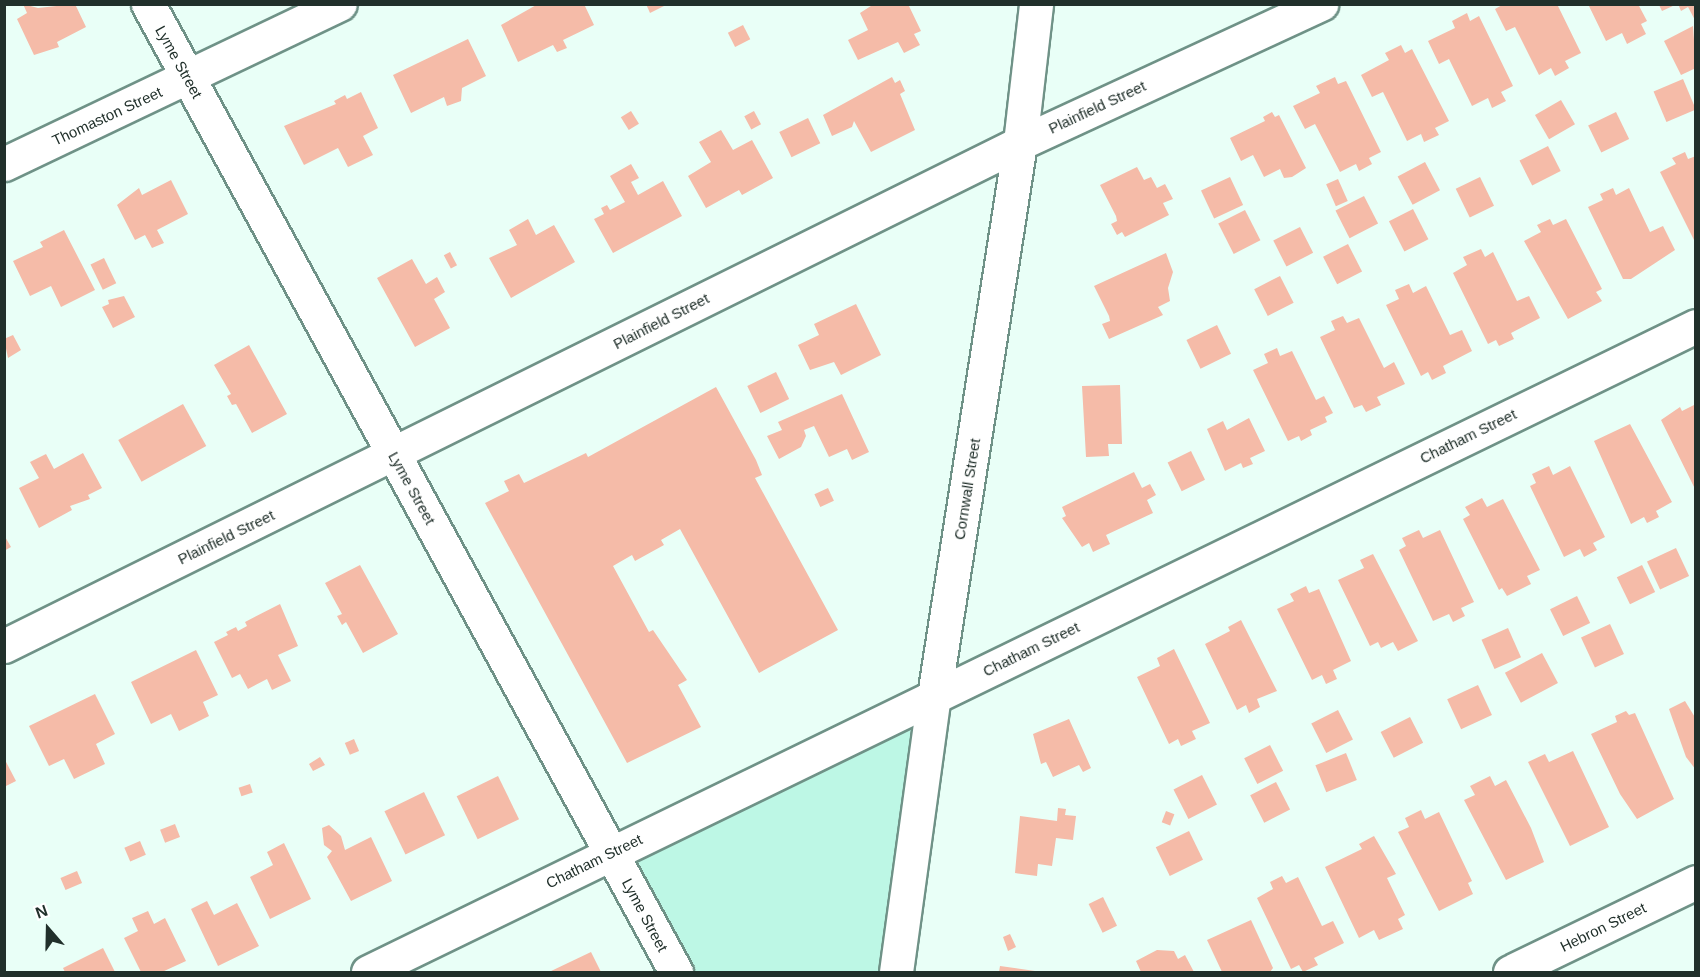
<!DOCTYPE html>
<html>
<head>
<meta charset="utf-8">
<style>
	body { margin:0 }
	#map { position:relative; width:1700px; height:977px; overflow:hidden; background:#e9fff7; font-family:Arial,sans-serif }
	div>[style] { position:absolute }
	.green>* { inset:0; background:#bdf7e5 }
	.building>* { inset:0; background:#f5bba8; transform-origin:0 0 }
	.roads { filter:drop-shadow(2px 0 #6f9287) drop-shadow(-2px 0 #6f9287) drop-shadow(0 2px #6f9287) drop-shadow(0 -2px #6f9287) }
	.minor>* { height:33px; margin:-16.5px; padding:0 16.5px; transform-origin:16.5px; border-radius:16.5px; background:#fff }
	.tertiary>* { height:33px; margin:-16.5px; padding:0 16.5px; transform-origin:16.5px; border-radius:16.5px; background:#fff }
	span { translate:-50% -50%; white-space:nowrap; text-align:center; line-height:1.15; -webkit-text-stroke:4.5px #fff; paint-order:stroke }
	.street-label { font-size:15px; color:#21302b }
	.frame { position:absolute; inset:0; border:6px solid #21302b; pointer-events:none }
	.north { position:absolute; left:18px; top:899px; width:60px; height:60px; -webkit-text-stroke:4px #fff; paint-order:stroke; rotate:340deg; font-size:16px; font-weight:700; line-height:24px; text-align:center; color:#21302b }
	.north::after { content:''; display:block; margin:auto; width:21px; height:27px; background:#21302b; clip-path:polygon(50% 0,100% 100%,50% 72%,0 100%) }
</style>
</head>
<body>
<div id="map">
	<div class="green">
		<i style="clip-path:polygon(934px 696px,896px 972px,676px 972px,612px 853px)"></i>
	</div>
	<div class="building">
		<i style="clip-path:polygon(23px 4px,38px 8px,75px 4px,86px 27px,57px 42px,59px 47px,34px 55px,17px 19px,27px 13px)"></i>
		<i style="clip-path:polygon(538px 4px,584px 4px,594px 25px,563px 40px,567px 48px,557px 52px,553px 45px,518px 62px,501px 25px)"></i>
		<i style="clip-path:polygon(646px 4px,668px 4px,650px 13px)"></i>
		<i style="clip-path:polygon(874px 4px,908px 4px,921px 31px,914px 34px,920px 45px,904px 53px,898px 42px,858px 60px,848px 40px,868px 30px,860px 13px)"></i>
		<i style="clip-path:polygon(1504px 4px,1557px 4px,1581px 53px,1565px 61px,1569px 68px,1555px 76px,1551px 68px,1539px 75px,1515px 27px,1506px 31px,1495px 9px)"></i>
		<i style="clip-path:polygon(1588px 4px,1638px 4px,1647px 21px,1641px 24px,1646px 34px,1627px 44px,1622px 33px,1606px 41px)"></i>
		<i style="clip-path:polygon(1678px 4px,1696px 4px,1696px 22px,1688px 7px,1681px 11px)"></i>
		<i style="clip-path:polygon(1659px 5px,1675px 5px,1662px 11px)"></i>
		<i style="clip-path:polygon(1467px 13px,1470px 21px,1479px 16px,1513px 86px,1501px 92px,1506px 101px,1492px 108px,1488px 98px,1472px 106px,1449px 59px,1439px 64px,1428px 41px,1455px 28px,1452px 21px)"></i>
		<i style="left:743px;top:25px;width:16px;height:17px;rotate:63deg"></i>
		<i style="clip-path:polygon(1693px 26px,1696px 68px,1681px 75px,1664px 41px)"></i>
		<i style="clip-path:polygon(468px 39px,486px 76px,462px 88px,461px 101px,447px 106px,444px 97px,411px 113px,393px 75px)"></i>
		<i style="clip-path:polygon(1401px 45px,1405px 53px,1412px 49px,1449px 121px,1435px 128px,1439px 135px,1424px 142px,1421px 134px,1407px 141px,1383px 92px,1372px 97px,1361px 75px,1389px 60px,1385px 53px)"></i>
		<i style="clip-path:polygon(892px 77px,895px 83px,900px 80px,905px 91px,900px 94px,915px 130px,871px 152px,854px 121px,852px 127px,832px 136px,823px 115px)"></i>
		<i style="clip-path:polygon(1335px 77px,1338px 84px,1346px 81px,1381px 152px,1369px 158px,1372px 164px,1359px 171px,1356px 164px,1340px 172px,1315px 124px,1305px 129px,1293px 106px,1320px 93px,1316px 86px)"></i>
		<i style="left:1683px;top:79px;width:33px;height:32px;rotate:67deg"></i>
		<i style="clip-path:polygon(361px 92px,378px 128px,363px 136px,373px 155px,348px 167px,338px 148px,304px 165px,284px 126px,336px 104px,334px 101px,345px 95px,347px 99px)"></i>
		<i style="left:1561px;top:100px;width:28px;height:30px;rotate:60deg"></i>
		<i style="left:631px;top:111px;width:15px;height:12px;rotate:58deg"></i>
		<i style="left:754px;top:111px;width:15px;height:11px;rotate:62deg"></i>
		<i style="clip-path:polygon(1272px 112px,1275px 117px,1279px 115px,1306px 168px,1292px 177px,1284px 178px,1280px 169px,1264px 177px,1253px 155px,1241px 161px,1230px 138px,1265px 121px,1263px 117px)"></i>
		<i style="left:1616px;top:112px;width:30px;height:31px;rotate:64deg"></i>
		<i style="left:808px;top:118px;width:28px;height:32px;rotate:64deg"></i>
		<i style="clip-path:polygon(721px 130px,733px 150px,752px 140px,773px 178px,742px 195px,739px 190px,706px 208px,688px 176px,711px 162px,699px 142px)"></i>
		<i style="left:1548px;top:146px;width:28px;height:32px;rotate:63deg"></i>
		<i style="clip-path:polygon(1685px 152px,1688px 159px,1696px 156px,1696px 244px,1660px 172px,1676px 164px,1672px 158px)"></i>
		<i style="left:1425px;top:162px;width:32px;height:31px;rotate:62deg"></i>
		<i style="clip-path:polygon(631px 164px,639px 178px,631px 182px,638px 195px,663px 181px,682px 216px,613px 253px,594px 219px,604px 214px,601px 208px,607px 205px,610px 210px,625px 202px,610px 176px)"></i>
		<i style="clip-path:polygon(1137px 167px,1144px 180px,1151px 177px,1157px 188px,1165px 184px,1173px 199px,1163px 203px,1169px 215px,1125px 237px,1122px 232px,1117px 235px,1111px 224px,1117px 221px,1116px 216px,1100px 185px)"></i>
		<i style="left:1230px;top:177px;width:31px;height:32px;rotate:65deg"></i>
		<i style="left:1480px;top:177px;width:32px;height:27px;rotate:64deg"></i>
		<i style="left:1338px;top:179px;width:24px;height:13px;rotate:66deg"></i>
		<i style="clip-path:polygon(171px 180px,188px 214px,157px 230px,164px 243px,152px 248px,145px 235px,135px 240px,117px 205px,139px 188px,142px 195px)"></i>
		<i style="clip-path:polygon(1613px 188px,1616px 195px,1629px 188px,1650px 232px,1663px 226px,1675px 250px,1631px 279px,1623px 279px,1588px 207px,1603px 200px,1600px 194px)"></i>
		<i style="left:1364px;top:196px;width:31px;height:32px;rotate:63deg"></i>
		<i style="left:1413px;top:209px;width:34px;height:27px;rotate:63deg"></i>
		<i style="left:1245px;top:210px;width:34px;height:30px;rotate:63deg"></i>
		<i style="clip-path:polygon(528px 219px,536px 235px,554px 225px,575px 262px,511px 298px,489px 258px,517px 245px,509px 230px)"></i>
		<i style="clip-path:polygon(1550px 219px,1553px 225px,1566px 219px,1602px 289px,1596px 292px,1602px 301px,1568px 319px,1524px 241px,1541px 232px,1537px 225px)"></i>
		<i style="left:1300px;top:227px;width:29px;height:30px;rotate:63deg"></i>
		<i style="clip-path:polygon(64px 230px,95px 290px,61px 307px,51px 286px,30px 296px,13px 261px,43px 247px,40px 242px)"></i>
		<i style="left:1348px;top:244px;width:31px;height:28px;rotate:63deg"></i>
		<i style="clip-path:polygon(1481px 249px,1485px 257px,1493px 252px,1517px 301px,1529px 296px,1540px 318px,1511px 333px,1514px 339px,1499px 346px,1496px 340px,1488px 344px,1453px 273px,1467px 265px,1463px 257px)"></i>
		<i style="left:450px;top:252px;width:15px;height:7px;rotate:62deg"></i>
		<i style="clip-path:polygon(1166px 253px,1173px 272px,1168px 288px,1170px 301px,1158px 307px,1163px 315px,1109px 339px,1102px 324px,1110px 321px,1109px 316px,1094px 286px)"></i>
		<i style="left:104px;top:258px;width:28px;height:15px;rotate:64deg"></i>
		<i style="clip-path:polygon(412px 259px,426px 284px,437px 277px,445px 292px,434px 299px,450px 328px,415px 347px,377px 278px)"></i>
		<i style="left:1280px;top:276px;width:30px;height:29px;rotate:63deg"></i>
		<i style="clip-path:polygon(1409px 284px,1413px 293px,1426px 286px,1450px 335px,1462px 330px,1472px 351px,1443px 366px,1446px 373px,1432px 380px,1428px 372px,1421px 376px,1386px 305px,1399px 299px,1395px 290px)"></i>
		<i style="clip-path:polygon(124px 296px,135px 317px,113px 328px,102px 307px,109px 304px,108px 300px)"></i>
		<i style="clip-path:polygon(856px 304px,881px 355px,841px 375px,834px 362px,810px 370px,798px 345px,819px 335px,814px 324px)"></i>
		<i style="clip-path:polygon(1343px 316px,1347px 323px,1359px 318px,1384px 368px,1394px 362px,1405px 384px,1377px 397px,1381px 405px,1366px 412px,1362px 405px,1354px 408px,1320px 337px,1335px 330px,1331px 321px)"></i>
		<i style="left:1217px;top:325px;width:32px;height:34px;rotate:64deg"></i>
		<i style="clip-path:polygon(13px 335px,21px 350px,8px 358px,4px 339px)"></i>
		<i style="clip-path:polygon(249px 345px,287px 414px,252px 433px,236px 404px,232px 405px,227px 396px,231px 394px,214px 365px)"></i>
		<i style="clip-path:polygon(1277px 348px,1280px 356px,1292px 351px,1316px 400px,1324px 396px,1333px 413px,1325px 417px,1327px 422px,1310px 430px,1312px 435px,1301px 441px,1299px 436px,1288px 441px,1253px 370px,1268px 363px,1264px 354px)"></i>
		<i style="left:776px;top:372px;width:30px;height:32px;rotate:64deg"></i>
		<i style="clip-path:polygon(1120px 385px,1122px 444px,1108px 444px,1109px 456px,1086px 457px,1082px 386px)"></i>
		<i style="clip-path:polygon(716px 387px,756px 460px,762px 475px,755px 478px,838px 630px,759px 673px,680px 529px,661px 540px,664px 545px,635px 561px,632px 555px,613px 566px,649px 632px,653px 630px,687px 680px,678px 685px,701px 727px,627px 763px,485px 503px,509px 491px,504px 481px,519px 474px,524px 483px,586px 453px,588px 457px)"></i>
		<i style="clip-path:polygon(842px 394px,869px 452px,852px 460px,847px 449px,829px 457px,814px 426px,804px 430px,806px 436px,801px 447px,779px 459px,767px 436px,782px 430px,778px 422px)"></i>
		<i style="left:183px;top:404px;width:48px;height:74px;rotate:61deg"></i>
		<i style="clip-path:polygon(1696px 404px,1696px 491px,1661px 420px,1680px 407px,1682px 411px)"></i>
		<i style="clip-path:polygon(1249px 418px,1265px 451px,1250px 458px,1253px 464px,1243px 468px,1241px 463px,1225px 471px,1207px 429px,1223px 421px,1227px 430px)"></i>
		<i style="clip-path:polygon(1630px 424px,1672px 502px,1656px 511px,1659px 517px,1647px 523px,1644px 517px,1631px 524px,1594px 441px)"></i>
		<i style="left:1191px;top:451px;width:32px;height:26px;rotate:64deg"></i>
		<i style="clip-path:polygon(83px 453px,102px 488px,88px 495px,90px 499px,70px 506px,72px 510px,39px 528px,19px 488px,39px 478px,30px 462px,46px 454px,54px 469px)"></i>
		<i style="clip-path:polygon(1549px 466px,1553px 475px,1570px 466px,1605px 537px,1593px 543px,1597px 550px,1584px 557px,1580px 549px,1564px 557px,1530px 486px,1536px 483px,1532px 474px)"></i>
		<i style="clip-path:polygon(1134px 472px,1142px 488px,1150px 484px,1156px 495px,1147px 500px,1153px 513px,1106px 535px,1110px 544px,1093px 552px,1089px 543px,1082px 547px,1062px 518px,1066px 516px,1062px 507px)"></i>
		<i style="left:828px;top:488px;width:14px;height:15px;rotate:65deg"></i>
		<i style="clip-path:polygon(1482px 498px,1487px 507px,1503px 499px,1540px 570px,1527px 576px,1531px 584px,1507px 596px,1502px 588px,1499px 590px,1463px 519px,1470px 515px,1465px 507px)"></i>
		<i style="clip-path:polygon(1419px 530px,1423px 538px,1440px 530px,1474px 602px,1461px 608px,1465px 616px,1453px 622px,1449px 614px,1433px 621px,1399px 550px,1406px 546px,1402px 538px)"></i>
		<i style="clip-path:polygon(4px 535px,11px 547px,4px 551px)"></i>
		<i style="left:1676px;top:548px;width:31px;height:32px;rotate:65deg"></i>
		<i style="clip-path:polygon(1373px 554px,1418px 641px,1398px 651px,1393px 642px,1381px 648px,1378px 642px,1370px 646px,1338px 580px,1364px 568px,1360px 560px)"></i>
		<i style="clip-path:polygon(360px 565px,398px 634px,363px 653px,346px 622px,342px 625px,337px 616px,342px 614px,325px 583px)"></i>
		<i style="left:1642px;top:565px;width:30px;height:28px;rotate:64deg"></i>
		<i style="clip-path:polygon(1306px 586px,1309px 593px,1319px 589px,1351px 661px,1333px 670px,1337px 679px,1326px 684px,1322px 675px,1312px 680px,1277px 609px,1294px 601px,1290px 594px)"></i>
		<i style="left:1577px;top:596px;width:30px;height:30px;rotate:64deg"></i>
		<i style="clip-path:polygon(280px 604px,298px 646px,278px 655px,291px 681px,272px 690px,267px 679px,248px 689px,240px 674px,232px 678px,214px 642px,228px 635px,226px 632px,236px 627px,238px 631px,247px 626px,245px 622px)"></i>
		<i style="clip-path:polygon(1241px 620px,1277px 691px,1257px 699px,1260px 707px,1249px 713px,1246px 705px,1237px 710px,1205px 644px,1230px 631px,1228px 627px)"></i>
		<i style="left:1610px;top:624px;width:33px;height:32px;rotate:65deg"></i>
		<i style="left:1508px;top:628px;width:32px;height:29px;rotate:66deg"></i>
		<i style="clip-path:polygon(1174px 649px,1210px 723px,1192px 731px,1196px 739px,1181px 746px,1178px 739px,1169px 744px,1137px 677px,1160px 666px,1157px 658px)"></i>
		<i style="clip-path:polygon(196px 650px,218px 695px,203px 702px,209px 716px,179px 731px,171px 714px,151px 724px,131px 682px)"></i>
		<i style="left:1542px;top:653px;width:34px;height:42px;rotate:62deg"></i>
		<i style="left:1478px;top:685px;width:33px;height:34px;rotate:65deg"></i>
		<i style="clip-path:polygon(95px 694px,115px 734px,96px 744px,105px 764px,74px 779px,64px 759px,49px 766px,29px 726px)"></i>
		<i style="clip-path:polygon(1685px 701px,1696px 719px,1696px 770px,1686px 757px,1669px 709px)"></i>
		<i style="left:1338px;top:710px;width:33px;height:30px;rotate:63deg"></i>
		<i style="clip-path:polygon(1626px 711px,1629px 715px,1635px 713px,1674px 799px,1637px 819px,1620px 794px,1591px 734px,1617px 722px,1615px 716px)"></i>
		<i style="left:1410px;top:717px;width:29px;height:33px;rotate:63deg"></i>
		<i style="clip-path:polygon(1069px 719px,1091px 768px,1083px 772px,1079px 765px,1053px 777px,1046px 762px,1041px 764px,1033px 734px)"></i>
		<i style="left:354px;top:739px;width:13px;height:10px;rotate:67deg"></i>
		<i style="left:1270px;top:745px;width:29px;height:29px;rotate:63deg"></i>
		<i style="clip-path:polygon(1573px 751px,1609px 827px,1570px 846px,1528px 762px,1545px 754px,1549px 762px)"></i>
		<i style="left:1346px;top:753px;width:29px;height:33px;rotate:68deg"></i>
		<i style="clip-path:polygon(320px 757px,325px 765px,313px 771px,309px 764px)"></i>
		<i style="clip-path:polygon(4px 758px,16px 781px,4px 787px)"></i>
		<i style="left:1202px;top:775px;width:33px;height:32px;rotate:63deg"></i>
		<i style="left:498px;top:776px;width:48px;height:46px;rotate:64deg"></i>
		<i style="clip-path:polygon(1490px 776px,1495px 786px,1506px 780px,1531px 828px,1544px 862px,1506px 880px,1464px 800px,1475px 795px,1470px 786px)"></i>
		<i style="left:1276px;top:782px;width:31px;height:29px;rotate:63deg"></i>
		<i style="left:250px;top:784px;width:9px;height:12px;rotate:72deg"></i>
		<i style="left:424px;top:792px;width:48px;height:44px;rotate:64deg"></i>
		<i style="clip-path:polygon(1058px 808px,1066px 809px,1065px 815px,1076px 816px,1073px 840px,1056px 838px,1052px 866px,1038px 864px,1037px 876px,1015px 873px,1020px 816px,1057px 821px)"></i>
		<i style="clip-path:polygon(1421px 810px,1425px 819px,1439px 812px,1472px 881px,1468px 883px,1473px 894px,1439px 911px,1398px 832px,1409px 827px,1405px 818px)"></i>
		<i style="left:1166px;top:811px;width:9px;height:12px;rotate:21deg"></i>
		<i style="left:175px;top:824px;width:14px;height:16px;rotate:69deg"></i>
		<i style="clip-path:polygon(329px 825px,341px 836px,345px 850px,371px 837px,392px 881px,351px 901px,327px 857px,332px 851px,324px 845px,322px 828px)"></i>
		<i style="left:1189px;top:831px;width:32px;height:37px;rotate:64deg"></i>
		<i style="clip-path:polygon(1374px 836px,1396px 874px,1387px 878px,1405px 915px,1398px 919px,1403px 929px,1379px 940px,1374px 930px,1359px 938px,1325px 867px,1362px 849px,1359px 844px)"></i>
		<i style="left:140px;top:841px;width:15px;height:17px;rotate:67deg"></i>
		<i style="clip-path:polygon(284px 843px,311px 899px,270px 919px,250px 877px,273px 865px,267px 852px)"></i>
		<i style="left:77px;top:871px;width:13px;height:18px;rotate:67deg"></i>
		<i style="clip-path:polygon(1282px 876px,1286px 883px,1298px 877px,1322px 926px,1333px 921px,1344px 943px,1314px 958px,1318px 965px,1303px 972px,1299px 965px,1291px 969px,1257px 898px,1273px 889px,1270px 882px)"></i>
		<i style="left:1103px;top:897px;width:32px;height:16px;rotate:64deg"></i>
		<i style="clip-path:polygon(207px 901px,214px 915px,237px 903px,259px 946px,218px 966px,191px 909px)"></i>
		<i style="clip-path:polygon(148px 911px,154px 924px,165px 918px,186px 961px,162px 972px,141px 972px,124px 938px,138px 931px,132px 918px)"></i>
		<i style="clip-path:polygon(1251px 920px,1273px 968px,1270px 972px,1222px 972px,1207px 940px)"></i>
		<i style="clip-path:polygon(1010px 934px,1016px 947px,1008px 951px,1003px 937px)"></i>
		<i style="clip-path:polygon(103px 948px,115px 972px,65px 972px,63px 968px)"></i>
		<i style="clip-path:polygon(1157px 950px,1174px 951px,1178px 959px,1185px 955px,1194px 972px,1141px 972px,1136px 961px)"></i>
		<i style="clip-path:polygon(591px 952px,601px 972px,549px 972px)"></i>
		<i style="clip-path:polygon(1000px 966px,1035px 971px,1034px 972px,999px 972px)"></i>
	</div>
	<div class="roads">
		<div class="minor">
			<i style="left:148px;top:4px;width:1103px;rotate:61.39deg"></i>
			<i style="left:4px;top:164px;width:372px;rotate:-25.5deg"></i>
			<i style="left:368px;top:972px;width:1477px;rotate:-25.94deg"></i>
			<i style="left:1510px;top:972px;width:207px;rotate:-25.8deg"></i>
		</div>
		<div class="tertiary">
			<i style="left:4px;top:646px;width:1134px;rotate:-26.34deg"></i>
			<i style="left:1020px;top:143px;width:332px;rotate:-24.8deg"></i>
			<i style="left:896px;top:972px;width:279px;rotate:-82.2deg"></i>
			<i style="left:934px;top:696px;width:560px;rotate:-81.16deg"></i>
			<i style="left:1020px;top:143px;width:140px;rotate:-83.4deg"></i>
		</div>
	</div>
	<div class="street-label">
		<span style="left:179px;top:62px;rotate:61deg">Lyme Street</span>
		<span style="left:1097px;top:107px;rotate:-25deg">Plainfield Street</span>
		<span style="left:107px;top:116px;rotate:-25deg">Thomaston Street</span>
		<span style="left:661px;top:321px;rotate:-27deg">Plainfield Street</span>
		<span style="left:1468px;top:436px;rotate:-26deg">Chatham Street</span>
		<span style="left:412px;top:488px;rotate:61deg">Lyme Street</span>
		<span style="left:967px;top:489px;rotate:-81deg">Cornwall Street</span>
		<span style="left:226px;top:537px;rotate:-26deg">Plainfield Street</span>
		<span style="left:1031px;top:649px;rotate:-26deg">Chatham Street</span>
		<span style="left:594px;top:861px;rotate:-26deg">Chatham Street</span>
		<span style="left:645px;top:915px;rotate:62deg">Lyme Street</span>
		<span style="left:1603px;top:927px;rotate:-26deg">Hebron Street</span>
	</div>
	<div class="frame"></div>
	<div class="north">N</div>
</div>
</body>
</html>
